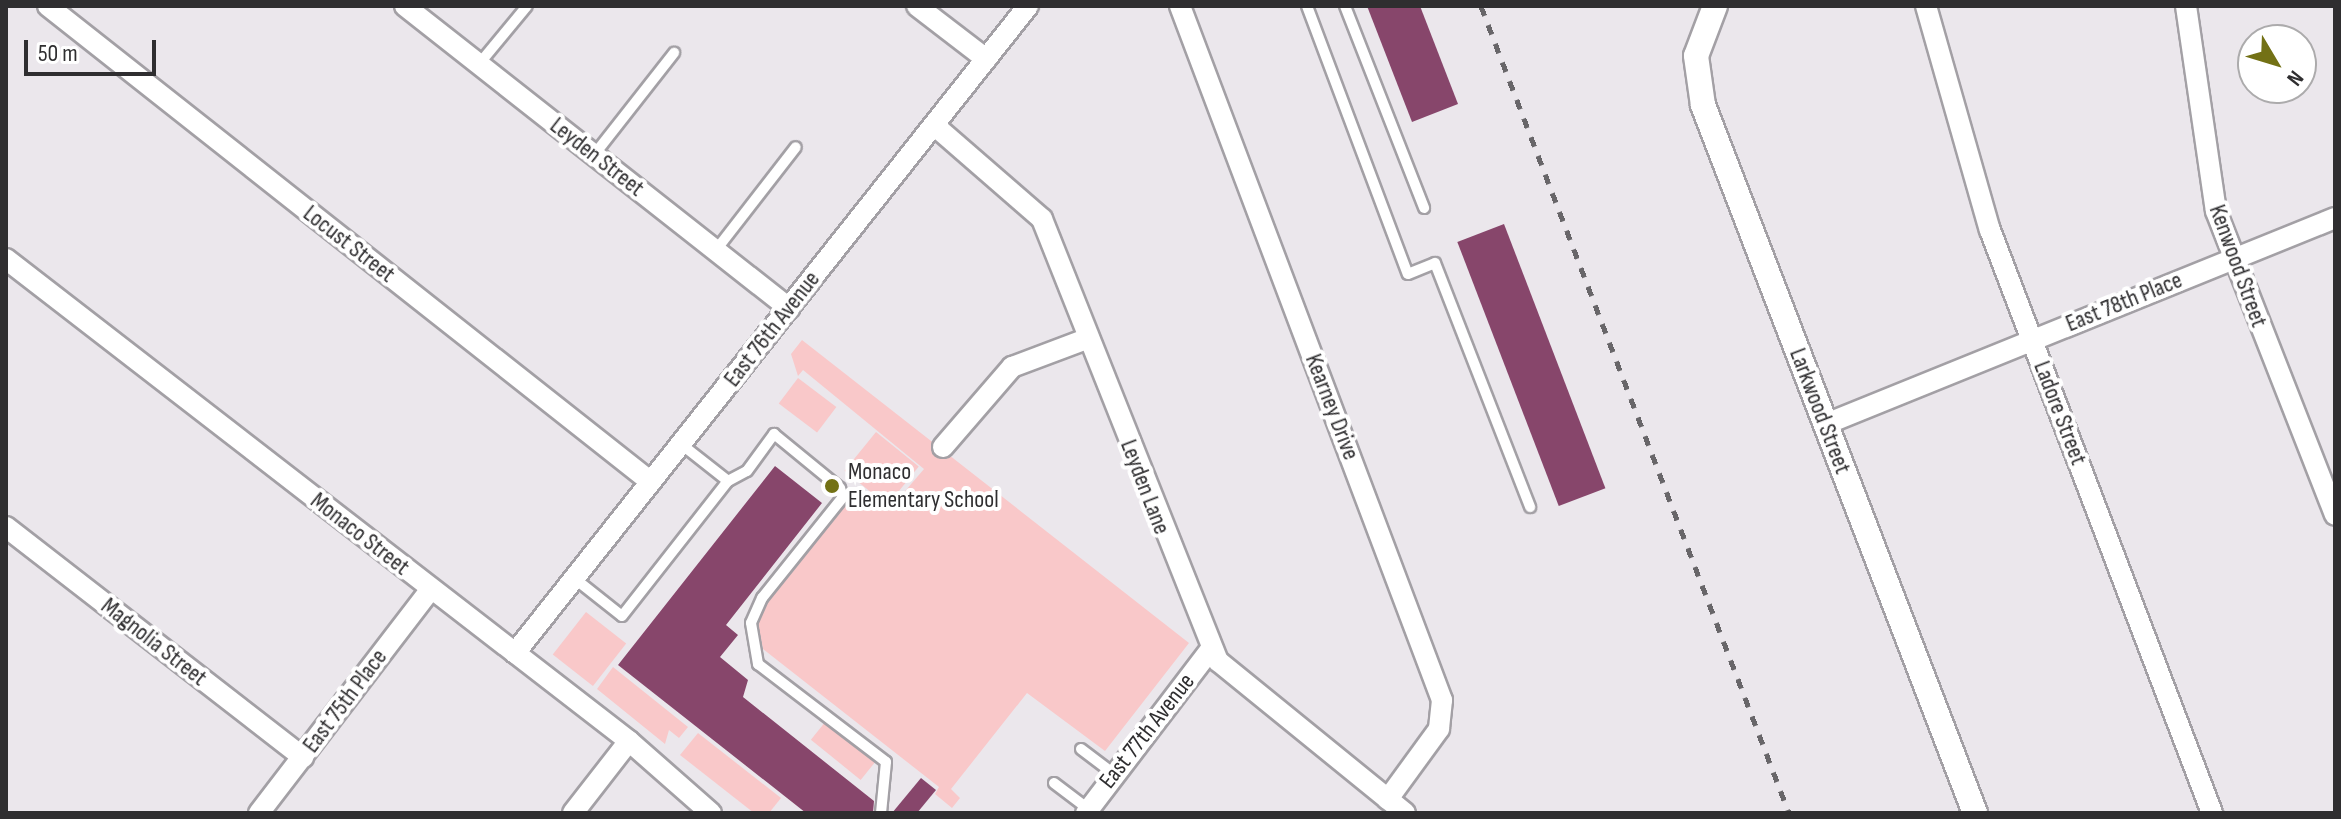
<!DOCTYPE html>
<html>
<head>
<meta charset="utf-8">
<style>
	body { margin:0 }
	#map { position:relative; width:2341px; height:819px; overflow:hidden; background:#ebe7ec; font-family:"Sofia Sans Condensed",sans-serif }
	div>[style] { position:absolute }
	.green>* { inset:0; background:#f9c8c9; transform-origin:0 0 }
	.building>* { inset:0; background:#87466b; transform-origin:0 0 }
	.roads { filter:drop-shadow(2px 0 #a3a0a5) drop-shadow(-2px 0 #a3a0a5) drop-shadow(0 2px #a3a0a5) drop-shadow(0 -2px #a3a0a5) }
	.service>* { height:10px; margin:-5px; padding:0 5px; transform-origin:5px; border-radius:5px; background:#fff }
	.minor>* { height:20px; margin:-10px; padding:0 10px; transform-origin:10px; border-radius:10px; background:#fff }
	.tertiary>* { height:24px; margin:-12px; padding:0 12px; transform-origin:12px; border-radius:12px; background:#fff }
	.rail>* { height:5px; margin-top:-2.5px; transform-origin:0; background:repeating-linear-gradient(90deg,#686669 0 10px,transparent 0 20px) }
	.dots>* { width:22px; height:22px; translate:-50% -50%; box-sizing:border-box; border:4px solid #fff; border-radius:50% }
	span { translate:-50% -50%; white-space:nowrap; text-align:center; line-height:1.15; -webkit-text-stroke:8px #fff; paint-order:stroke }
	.street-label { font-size:24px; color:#2f2e30 }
	.poi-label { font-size:24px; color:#2f2e30 }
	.left { translate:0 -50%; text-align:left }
	.frame { position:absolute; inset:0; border:8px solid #2f2e30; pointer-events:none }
	.north { position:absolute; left:2237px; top:24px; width:80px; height:80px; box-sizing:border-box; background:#fff; border:2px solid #acabac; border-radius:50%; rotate:128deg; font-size:22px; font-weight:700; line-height:32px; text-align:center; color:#2f2e30 }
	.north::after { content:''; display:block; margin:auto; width:28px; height:36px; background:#737115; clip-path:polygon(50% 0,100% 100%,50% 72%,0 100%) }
	.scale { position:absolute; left:24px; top:40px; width:132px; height:36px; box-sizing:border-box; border:4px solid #2f2e30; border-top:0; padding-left:10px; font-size:24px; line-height:28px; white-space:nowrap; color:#2f2e30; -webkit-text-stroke:6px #fff; paint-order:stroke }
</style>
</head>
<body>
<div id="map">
	<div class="green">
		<i style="clip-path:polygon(802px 340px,1189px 643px,1105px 751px,1027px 693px,951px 789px,960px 798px,952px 808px,935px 794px,939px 787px,763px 649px,758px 625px,769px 592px,858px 489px,888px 511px,924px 469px,803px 370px,798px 376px,791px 354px)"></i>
		<i style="left:798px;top:378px;width:48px;height:32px;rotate:37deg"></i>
		<i style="left:876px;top:432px;width:55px;height:50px;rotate:39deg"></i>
		<i style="left:586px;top:612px;width:51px;height:54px;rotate:38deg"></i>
		<i style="clip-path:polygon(613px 667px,688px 727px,679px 738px,669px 730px,665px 744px,597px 689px)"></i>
		<i style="left:826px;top:721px;width:64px;height:24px;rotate:39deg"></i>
		<i style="clip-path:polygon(698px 733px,781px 798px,769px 813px,754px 813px,680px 755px)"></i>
	</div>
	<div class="building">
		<i style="clip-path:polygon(1367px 6px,1420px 6px,1458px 104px,1412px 122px)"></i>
		<i style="left:1504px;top:224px;width:283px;height:50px;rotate:69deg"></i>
		<i style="clip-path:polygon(775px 466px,822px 503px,726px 625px,738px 635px,720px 657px,748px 680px,743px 697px,874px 801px,873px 813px,806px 813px,618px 665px)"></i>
		<i style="clip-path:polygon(921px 778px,936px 790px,917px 813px,892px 813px)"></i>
	</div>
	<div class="roads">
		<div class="service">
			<i style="left:1307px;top:6px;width:286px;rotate:69.4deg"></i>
			<i style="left:1408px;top:274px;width:29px;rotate:-22deg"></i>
			<i style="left:1435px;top:263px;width:262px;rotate:68.7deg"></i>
			<i style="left:1345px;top:6px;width:217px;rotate:68.6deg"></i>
			<i style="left:479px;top:64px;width:75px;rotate:-50.4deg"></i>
			<i style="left:594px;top:155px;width:130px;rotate:-51.9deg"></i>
			<i style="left:716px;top:250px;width:130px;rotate:-52.2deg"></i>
			<i style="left:728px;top:481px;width:21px;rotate:-28deg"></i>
			<i style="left:747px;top:471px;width:46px;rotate:-53.9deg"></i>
			<i style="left:774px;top:434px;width:85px;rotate:39.3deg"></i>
			<i style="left:840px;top:488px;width:9px;rotate:72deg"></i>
			<i style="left:843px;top:497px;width:129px;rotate:128.7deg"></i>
			<i style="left:762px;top:598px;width:27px;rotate:114deg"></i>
			<i style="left:751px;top:623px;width:42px;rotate:80.3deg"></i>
			<i style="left:758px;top:664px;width:161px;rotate:37.4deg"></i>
			<i style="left:886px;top:762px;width:51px;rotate:95.6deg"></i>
			<i style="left:574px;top:578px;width:61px;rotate:38.4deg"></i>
			<i style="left:622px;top:616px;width:172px;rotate:-51.9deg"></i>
			<i style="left:728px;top:481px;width:60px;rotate:-141.8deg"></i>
			<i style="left:1081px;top:749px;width:41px;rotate:37.1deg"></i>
			<i style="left:1054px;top:783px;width:41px;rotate:37.1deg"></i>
		</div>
		<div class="minor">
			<i style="left:48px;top:6px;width:768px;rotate:38.29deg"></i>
			<i style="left:405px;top:6px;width:489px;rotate:38.2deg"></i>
			<i style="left:917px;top:6px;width:87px;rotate:37.5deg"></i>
			<i style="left:1180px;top:6px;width:742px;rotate:69.32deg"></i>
			<i style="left:1442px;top:700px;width:29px;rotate:96deg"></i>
			<i style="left:1439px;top:729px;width:87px;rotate:126.1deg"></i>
			<i style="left:1926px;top:6px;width:233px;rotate:74.1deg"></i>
			<i style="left:1990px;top:230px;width:624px;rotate:69.15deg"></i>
			<i style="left:2186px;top:6px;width:207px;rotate:81.7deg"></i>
			<i style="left:2216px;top:211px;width:326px;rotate:68.6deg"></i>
			<i style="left:934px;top:125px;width:143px;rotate:41deg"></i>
			<i style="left:1042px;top:219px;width:476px;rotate:68.3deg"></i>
			<i style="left:1218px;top:661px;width:241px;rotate:39.1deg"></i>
			<i style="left:6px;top:259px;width:788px;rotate:37.73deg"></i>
			<i style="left:629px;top:741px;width:109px;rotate:41.3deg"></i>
			<i style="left:1826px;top:424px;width:549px;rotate:-22.03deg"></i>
			<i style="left:943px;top:447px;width:106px;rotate:-49.2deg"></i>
			<i style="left:1012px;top:367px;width:82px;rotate:-20.6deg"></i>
			<i style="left:6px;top:527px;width:376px;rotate:37.8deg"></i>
			<i style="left:515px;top:653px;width:826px;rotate:-51.59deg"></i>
			<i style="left:259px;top:813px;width:282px;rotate:-52.5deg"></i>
			<i style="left:573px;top:813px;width:91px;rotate:-52.1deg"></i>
			<i style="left:1086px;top:813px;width:206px;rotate:-52.7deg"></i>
		</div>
		<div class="tertiary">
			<i style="left:1715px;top:6px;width:53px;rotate:110.8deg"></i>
			<i style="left:1696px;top:56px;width:49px;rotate:81.9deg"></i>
			<i style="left:1703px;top:105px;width:758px;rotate:68.98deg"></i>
		</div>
	</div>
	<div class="rail">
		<i style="left:1481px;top:6px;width:864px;rotate:69.11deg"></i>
	</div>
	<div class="dots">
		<i style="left:832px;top:486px;background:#737115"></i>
	</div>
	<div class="street-label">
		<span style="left:597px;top:157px;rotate:38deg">Leyden Street</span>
		<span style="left:349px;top:244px;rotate:38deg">Locust Street</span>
		<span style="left:2238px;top:266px;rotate:70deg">Kenwood Street</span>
		<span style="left:2124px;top:302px;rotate:-22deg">East 78th Place</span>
		<span style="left:772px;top:329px;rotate:-52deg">East 76th Avenue</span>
		<span style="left:1332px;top:407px;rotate:69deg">Kearney Drive</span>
		<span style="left:1820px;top:411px;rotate:69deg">Larkwood Street</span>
		<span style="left:2060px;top:413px;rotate:69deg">Ladore Street</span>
		<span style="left:1145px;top:487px;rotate:69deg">Leyden Lane</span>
		<span style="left:360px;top:534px;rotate:38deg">Monaco Street</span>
		<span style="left:154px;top:642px;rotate:38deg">Magnolia Street</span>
		<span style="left:345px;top:701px;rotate:-53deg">East 75th Place</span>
		<span style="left:1147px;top:731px;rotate:-52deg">East 77th Avenue</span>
	</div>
	<div class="poi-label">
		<span class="left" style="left:848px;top:486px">Monaco<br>Elementary School</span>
	</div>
	<div class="frame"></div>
	<div class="north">N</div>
	<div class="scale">50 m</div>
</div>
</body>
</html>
